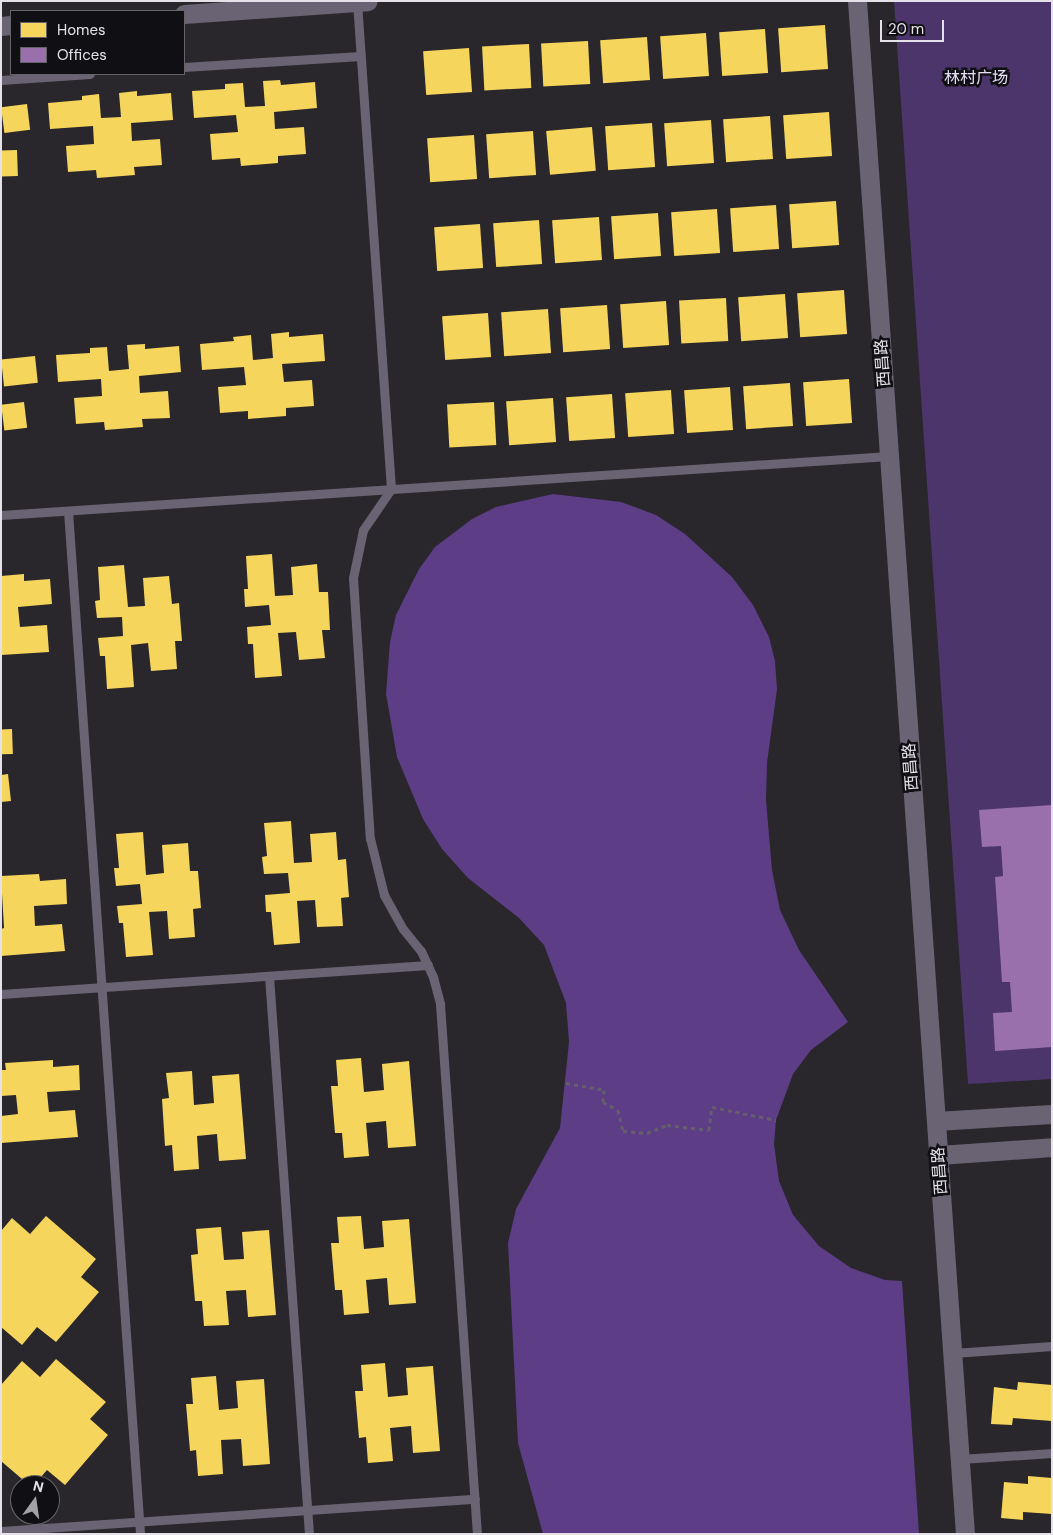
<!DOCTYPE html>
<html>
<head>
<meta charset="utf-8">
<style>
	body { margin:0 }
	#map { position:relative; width:1053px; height:1535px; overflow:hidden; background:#29272c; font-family:"DM Sans","Noto Sans SC",sans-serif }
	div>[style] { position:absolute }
	.green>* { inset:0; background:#4c356b }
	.water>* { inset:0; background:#5c3d86 }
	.homes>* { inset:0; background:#f6d55c; transform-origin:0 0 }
	.offices>* { inset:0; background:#9970ab }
	.path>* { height:3px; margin-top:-1.5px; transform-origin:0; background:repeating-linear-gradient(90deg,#645f6a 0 4px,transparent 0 8px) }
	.lane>* { height:9px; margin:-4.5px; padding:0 4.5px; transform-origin:4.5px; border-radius:4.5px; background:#6a6373 }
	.street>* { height:19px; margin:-9.5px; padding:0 9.5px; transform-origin:9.5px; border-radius:9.5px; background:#6a6373 }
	span { translate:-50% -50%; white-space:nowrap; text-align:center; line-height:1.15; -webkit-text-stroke:5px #100f13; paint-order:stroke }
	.park-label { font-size:16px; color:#e5def5 }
	.street-label { font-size:16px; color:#e4e2e8 }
	.frame { position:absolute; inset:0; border:2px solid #e4e2e8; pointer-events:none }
	.legend { position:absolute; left:10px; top:10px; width:175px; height:65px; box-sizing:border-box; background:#100f13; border:1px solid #656368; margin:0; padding:6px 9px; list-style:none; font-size:15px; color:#e4e2e8 }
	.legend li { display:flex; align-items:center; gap:10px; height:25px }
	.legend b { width:25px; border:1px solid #656368 }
	.north { position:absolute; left:10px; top:1475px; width:50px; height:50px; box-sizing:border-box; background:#100f13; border:1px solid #656368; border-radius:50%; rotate:14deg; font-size:14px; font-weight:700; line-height:20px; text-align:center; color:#e4e2e8 }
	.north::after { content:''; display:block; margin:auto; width:18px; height:22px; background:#a3a1a6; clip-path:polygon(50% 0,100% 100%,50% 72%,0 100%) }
	.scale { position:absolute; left:880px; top:20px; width:64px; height:22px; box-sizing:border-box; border:2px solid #e4e2e8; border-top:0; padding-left:6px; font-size:15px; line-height:18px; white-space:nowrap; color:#e4e2e8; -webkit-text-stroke:4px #100f13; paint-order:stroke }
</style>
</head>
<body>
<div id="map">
	<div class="green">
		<i style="clip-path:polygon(894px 1px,1052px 1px,1052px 1079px,968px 1084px)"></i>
	</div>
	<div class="water">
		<i style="clip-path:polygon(553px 494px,621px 502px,656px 515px,685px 534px,732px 577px,753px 605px,769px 637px,775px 661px,777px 689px,767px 763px,766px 800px,772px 870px,780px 910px,799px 950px,848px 1022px,811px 1050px,793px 1074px,776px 1120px,774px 1144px,779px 1181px,793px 1215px,819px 1246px,851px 1268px,885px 1280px,902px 1281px,919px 1534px,543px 1534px,518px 1443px,508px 1243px,516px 1209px,560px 1128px,569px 1042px,566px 1003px,544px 945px,519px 918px,468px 878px,442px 849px,423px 819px,397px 757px,386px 694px,390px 642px,396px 615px,419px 569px,435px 547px,472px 519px,496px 507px)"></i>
	</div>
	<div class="homes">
		<i style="left:825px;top:25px;width:44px;height:47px;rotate:86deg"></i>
		<i style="left:765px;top:29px;width:44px;height:46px;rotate:86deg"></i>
		<i style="left:706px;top:33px;width:43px;height:46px;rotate:86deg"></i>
		<i style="left:647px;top:37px;width:43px;height:47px;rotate:86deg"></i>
		<i style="left:588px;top:41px;width:43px;height:47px;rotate:87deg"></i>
		<i style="left:529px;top:44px;width:44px;height:47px;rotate:87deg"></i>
		<i style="left:469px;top:48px;width:44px;height:46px;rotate:86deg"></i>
		<i style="clip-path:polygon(280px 80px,281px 85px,315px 82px,317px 108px,274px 112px,275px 129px,304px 127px,306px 154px,278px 156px,278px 163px,241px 166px,240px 158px,212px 160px,210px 134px,238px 132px,236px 115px,194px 118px,192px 91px,225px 89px,225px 84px,243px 83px,245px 107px,265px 106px,263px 81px)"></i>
		<i style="clip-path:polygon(137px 91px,137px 96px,171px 93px,173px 120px,131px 123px,132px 141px,160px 139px,162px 165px,134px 167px,135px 175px,97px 178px,96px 170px,68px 172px,66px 146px,94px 144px,93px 126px,50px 129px,48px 103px,82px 100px,82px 96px,99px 94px,101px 118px,121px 117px,119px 93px)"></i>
		<i style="left:27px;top:104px;width:26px;height:26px;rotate:83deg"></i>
		<i style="left:829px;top:112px;width:44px;height:46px;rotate:86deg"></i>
		<i style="left:770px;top:116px;width:43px;height:47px;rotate:86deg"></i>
		<i style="left:711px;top:120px;width:43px;height:47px;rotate:86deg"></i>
		<i style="left:652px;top:123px;width:44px;height:47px;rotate:86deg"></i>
		<i style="left:592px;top:127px;width:44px;height:46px;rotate:85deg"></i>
		<i style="left:533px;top:131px;width:44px;height:47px;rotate:86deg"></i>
		<i style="left:474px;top:135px;width:44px;height:47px;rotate:86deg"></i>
		<i style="left:17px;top:150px;width:26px;height:16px;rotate:88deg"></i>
		<i style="left:836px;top:201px;width:44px;height:47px;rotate:86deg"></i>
		<i style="left:776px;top:205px;width:44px;height:46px;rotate:86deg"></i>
		<i style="left:717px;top:209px;width:44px;height:46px;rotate:86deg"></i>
		<i style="left:658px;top:213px;width:43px;height:47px;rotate:86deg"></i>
		<i style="left:599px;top:217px;width:43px;height:47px;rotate:86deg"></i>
		<i style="left:539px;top:220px;width:44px;height:46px;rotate:86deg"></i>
		<i style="left:480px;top:224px;width:44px;height:46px;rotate:86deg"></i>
		<i style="left:844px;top:290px;width:44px;height:47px;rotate:86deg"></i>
		<i style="left:785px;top:294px;width:44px;height:47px;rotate:86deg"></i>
		<i style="left:726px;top:298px;width:43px;height:47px;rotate:87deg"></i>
		<i style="left:666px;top:301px;width:44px;height:46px;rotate:86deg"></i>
		<i style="left:607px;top:305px;width:44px;height:47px;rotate:86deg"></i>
		<i style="left:548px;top:309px;width:44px;height:47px;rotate:86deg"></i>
		<i style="left:488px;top:313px;width:44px;height:46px;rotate:86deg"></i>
		<i style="clip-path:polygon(289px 332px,289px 337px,323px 334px,325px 361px,282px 364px,284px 382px,312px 380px,314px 406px,286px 408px,286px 416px,248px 419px,248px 411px,220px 413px,218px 387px,246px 385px,244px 367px,202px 370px,200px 344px,234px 341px,233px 337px,251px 335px,253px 360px,273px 358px,271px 334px)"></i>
		<i style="clip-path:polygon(145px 344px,145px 349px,179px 346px,181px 372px,139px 376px,140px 393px,168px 391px,170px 418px,142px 419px,143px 427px,105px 430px,104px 422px,76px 424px,74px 398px,102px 396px,101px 379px,58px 382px,56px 355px,90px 353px,90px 348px,107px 347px,109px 371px,129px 369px,127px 345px)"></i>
		<i style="left:35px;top:356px;width:27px;height:34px;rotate:84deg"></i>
		<i style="left:849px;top:379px;width:44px;height:46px;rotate:86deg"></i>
		<i style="left:790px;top:383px;width:43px;height:47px;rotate:86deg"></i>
		<i style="left:730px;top:387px;width:43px;height:46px;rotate:86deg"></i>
		<i style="left:671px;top:390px;width:44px;height:46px;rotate:86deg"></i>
		<i style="left:612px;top:394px;width:44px;height:46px;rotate:86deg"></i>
		<i style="left:553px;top:398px;width:44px;height:47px;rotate:86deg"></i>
		<i style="left:24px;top:402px;width:26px;height:23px;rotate:83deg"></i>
		<i style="left:494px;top:402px;width:43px;height:47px;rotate:87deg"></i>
		<i style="clip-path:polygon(272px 554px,275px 596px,293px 595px,291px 567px,317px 564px,319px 592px,328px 592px,330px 630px,322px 630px,325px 658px,299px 660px,296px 632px,278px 633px,282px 676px,255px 678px,253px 644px,248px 644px,247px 627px,271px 625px,269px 605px,245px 607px,244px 589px,248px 589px,246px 556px)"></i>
		<i style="clip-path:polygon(124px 565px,128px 607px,145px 606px,143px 578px,169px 576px,172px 604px,179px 603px,182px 641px,175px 641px,177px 669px,151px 671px,148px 643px,131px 645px,134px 687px,107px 689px,105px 656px,100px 656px,98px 638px,123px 636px,122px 617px,97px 618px,95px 601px,100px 600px,98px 567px)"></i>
		<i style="clip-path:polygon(24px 574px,24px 581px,50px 579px,52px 604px,18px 607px,20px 627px,47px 625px,49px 652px,1px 655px,1px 576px)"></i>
		<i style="left:12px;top:729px;width:25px;height:11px;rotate:88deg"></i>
		<i style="clip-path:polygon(8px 774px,11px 801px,1px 802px,1px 775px)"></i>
		<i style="clip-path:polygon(291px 821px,294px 863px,312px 862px,310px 834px,336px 832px,338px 860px,346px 859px,349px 897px,341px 898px,343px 926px,317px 927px,315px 900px,297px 901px,300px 943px,274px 945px,271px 912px,266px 912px,265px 895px,290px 893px,288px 873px,264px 874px,262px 857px,267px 856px,264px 823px)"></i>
		<i style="clip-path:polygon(143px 832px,146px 875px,164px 873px,162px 845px,188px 843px,190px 871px,198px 871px,201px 908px,193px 909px,195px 937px,169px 939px,167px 911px,149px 912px,153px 955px,126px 957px,123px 923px,119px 923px,117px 906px,142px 904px,140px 884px,116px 886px,114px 868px,119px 868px,116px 834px)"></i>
		<i style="clip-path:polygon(39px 874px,40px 881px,66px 879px,67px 904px,34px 906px,35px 926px,62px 924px,65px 951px,1px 956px,1px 929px,4px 928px,1px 876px)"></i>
		<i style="clip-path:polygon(361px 1058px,364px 1092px,384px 1090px,382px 1064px,409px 1061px,416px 1146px,388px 1148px,386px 1121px,366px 1123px,369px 1156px,344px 1158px,342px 1133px,335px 1133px,331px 1086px,338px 1086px,336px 1060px)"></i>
		<i style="clip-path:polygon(53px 1060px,53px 1067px,79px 1065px,80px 1090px,47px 1092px,49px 1112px,75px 1110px,78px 1137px,1px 1143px,1px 1116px,18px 1114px,16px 1095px,1px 1096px,1px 1070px,6px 1070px,5px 1063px)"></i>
		<i style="clip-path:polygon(192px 1071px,194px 1105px,214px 1103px,212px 1076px,239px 1074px,246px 1159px,219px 1161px,217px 1134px,197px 1136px,199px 1169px,174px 1171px,172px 1145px,165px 1146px,162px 1099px,169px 1098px,166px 1073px)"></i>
		<i style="clip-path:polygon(46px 1216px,96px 1259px,81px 1277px,99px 1292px,56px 1342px,37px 1327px,22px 1345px,1px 1327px,1px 1231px,12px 1218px,30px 1234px)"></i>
		<i style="clip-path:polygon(361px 1216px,364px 1249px,384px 1247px,382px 1221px,409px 1219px,416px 1303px,389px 1305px,387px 1278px,366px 1280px,369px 1313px,344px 1315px,342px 1290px,335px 1290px,331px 1243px,339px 1243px,337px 1217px)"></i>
		<i style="clip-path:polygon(221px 1227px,224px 1260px,244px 1259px,242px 1232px,269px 1230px,276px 1315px,248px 1317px,246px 1290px,226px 1291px,229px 1325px,204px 1326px,202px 1301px,195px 1301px,191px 1255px,198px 1254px,196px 1229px)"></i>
		<i style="clip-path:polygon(56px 1359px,106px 1402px,90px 1419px,108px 1435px,65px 1485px,47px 1470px,34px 1485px,29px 1485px,1px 1461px,1px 1385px,22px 1361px,40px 1377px)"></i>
		<i style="clip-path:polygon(385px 1363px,388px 1397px,408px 1395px,406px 1368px,433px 1366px,440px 1451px,413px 1453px,411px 1426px,390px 1428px,393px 1461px,368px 1463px,366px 1437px,359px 1438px,355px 1391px,363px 1391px,361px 1365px)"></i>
		<i style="clip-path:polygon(216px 1376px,219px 1410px,238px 1408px,236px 1381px,264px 1379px,270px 1464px,243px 1466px,241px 1439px,221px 1440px,223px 1474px,198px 1476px,196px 1450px,190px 1451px,186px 1404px,193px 1404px,191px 1378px)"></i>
		<i style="clip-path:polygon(1018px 1382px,1052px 1385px,1052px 1421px,1013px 1418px,1012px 1425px,991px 1424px,994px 1387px,1017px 1390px)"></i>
		<i style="clip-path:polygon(1028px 1476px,1052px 1478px,1052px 1514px,1023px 1512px,1023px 1520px,1001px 1518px,1004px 1482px,1028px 1484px)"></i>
	</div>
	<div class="offices">
		<i style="clip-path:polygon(1052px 805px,1052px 1047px,995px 1051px,993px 1013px,1012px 1012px,1010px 982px,1002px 982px,995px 877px,1003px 876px,1001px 846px,982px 847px,979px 810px)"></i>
	</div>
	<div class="path">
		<i style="left:566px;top:1083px;width:39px;rotate:10deg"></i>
		<i style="left:604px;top:1090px;width:12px;rotate:95deg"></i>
		<i style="left:603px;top:1102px;width:17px;rotate:28deg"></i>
		<i style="left:618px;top:1110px;width:22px;rotate:77deg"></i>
		<i style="left:623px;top:1131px;width:24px;rotate:5deg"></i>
		<i style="left:647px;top:1133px;width:22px;rotate:-22deg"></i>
		<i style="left:667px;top:1125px;width:42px;rotate:6.8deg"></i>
		<i style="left:709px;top:1130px;width:23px;rotate:-83deg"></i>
		<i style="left:712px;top:1107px;width:65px;rotate:11.5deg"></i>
	</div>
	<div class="lane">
		<i style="left:357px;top:2px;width:488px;rotate:86deg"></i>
		<i style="left:391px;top:489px;width:50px;rotate:124.3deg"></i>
		<i style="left:363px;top:530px;width:49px;rotate:101.8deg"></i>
		<i style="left:353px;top:578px;width:261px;rotate:86.3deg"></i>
		<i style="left:370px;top:838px;width:59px;rotate:76.2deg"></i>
		<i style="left:384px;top:895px;width:39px;rotate:61deg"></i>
		<i style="left:403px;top:929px;width:28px;rotate:51deg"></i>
		<i style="left:421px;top:951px;width:29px;rotate:65deg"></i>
		<i style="left:433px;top:977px;width:28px;rotate:75deg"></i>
		<i style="left:440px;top:1004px;width:531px;rotate:86.01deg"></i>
		<i style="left:184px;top:67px;width:177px;rotate:-3.6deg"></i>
		<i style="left:1px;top:80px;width:89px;rotate:-3.9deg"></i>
		<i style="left:68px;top:511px;width:1026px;rotate:85.97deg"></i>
		<i style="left:1px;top:515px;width:890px;rotate:-3.8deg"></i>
		<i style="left:269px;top:976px;width:559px;rotate:85.9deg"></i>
		<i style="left:1px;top:994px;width:428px;rotate:-3.9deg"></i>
		<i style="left:953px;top:1353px;width:99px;rotate:-4deg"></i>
		<i style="left:960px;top:1459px;width:92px;rotate:-3.7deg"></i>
		<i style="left:1px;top:1531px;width:475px;rotate:-3.9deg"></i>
	</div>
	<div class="street">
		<i style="left:857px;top:1px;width:1537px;rotate:85.97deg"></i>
		<i style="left:184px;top:14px;width:184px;rotate:-4deg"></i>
		<i style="left:1px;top:26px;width:10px;rotate:-6deg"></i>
		<i style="left:936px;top:1121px;width:116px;rotate:-3.5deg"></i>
		<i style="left:939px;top:1155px;width:113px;rotate:-4deg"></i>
	</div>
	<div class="park-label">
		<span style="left:976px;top:78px">林村广场</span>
	</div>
	<div class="street-label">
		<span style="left:883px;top:363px;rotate:-94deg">西昌路</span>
		<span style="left:911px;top:767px;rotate:-94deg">西昌路</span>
		<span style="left:940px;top:1171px;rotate:-94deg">西昌路</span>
	</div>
	<div class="frame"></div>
	<ul class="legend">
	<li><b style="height:14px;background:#f6d55c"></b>Homes</li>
	<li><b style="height:14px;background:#9970ab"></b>Offices</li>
	</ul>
	<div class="north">N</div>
	<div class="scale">20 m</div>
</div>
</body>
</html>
